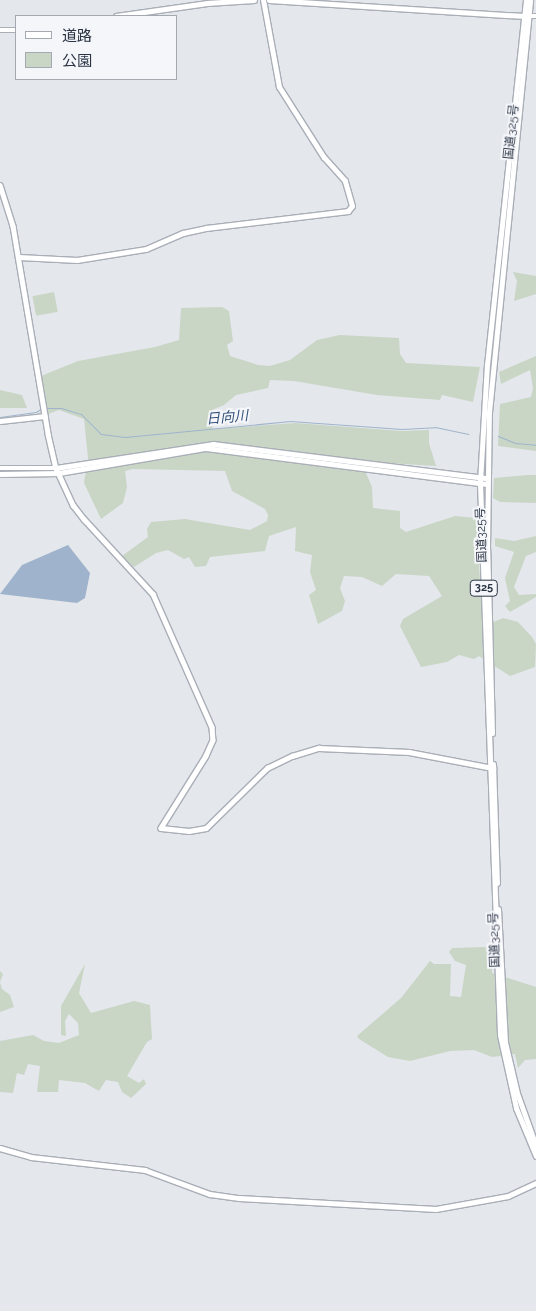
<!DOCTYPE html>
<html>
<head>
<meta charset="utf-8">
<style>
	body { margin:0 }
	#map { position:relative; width:536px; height:1311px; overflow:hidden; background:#e4e7ec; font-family:Raleway,"Noto Sans JP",sans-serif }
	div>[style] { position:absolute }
	.green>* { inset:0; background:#c9d6c5; transform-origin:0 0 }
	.water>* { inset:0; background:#9fb4cc }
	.stream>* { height:1px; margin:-0.5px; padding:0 0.5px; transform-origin:0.5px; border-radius:0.5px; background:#9fb4cc }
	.roads { filter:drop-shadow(1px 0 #a9aeb7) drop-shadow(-1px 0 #a9aeb7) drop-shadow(0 1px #a9aeb7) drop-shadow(0 -1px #a9aeb7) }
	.secondary>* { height:4.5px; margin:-2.25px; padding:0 2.25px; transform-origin:2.25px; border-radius:2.25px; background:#fff }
	.primary>* { height:4.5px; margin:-2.25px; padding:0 2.25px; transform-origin:2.25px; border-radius:2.25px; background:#fff }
	.highway>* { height:5px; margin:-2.5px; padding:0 2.5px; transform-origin:2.5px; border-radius:2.5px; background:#fff }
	span { translate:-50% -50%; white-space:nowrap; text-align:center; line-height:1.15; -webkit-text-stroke:4px #f4f6f9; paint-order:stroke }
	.shield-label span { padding:1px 4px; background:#f4f6f9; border:1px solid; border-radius:4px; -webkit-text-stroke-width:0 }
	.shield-label { font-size:11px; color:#2b3445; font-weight:700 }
	.street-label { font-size:12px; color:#2b3445 }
	.water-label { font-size:14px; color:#34527a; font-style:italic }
	.legend { position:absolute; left:15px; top:15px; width:162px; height:65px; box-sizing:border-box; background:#f4f6f9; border:1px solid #a4a8b1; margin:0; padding:6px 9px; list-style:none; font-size:15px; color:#2b3445 }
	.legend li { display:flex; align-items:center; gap:10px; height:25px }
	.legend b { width:25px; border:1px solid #a4a8b1 }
</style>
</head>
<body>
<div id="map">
	<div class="green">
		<i style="clip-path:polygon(513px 272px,536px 276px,536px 294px,514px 301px,517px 281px)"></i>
		<i style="left:54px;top:292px;width:20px;height:22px;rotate:79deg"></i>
		<i style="clip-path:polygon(222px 307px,229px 311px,233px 341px,227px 345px,230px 356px,258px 365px,270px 366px,290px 360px,317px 340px,340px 335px,399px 338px,400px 354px,406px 363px,480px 367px,473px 402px,442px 395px,440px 400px,377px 395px,294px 381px,270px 380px,268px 388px,236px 395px,224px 405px,212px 410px,210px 425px,214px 429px,295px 423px,402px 431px,429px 430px,429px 443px,436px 466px,373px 462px,366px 473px,372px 487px,373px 508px,400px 511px,400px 528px,406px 532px,455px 516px,477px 518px,480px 585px,494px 622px,503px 618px,518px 622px,532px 637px,536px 644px,535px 667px,510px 676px,479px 656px,474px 659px,459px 655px,447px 662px,421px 667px,400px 626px,403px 619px,442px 596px,429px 576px,396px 574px,382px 586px,362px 577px,344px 576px,340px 588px,345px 601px,342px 611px,318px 624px,309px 595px,316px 590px,310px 572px,312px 555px,295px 551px,296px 527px,269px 536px,265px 551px,210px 557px,206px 566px,195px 567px,189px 557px,184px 559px,168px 550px,156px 553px,134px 567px,122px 556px,148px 537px,147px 529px,151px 522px,185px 519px,250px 530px,267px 521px,268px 515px,265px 509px,232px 491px,225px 471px,133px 469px,125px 471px,127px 487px,123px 503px,101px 519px,84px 483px,88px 458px,84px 419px,59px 410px,48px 414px,41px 376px,78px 361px,155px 347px,179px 340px,181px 308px)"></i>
		<i style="clip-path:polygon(536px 356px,536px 451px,498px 446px,500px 404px,531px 397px,533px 388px,530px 370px,501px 384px,499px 372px)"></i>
		<i style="clip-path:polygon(0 390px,22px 395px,27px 408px,0 408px)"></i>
		<i style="clip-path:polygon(528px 475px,536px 475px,536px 503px,500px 502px,493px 498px,494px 478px)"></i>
		<i style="clip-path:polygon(536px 536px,536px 552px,526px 556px,514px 587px,519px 595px,536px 594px,536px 597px,510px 612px,505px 606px,510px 601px,505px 578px,514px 552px,495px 546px,495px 538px,514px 541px)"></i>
		<i style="clip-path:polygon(487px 947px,492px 952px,492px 973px,536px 987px,536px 1059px,525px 1060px,518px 1068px,515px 1054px,492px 1057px,474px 1050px,450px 1051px,410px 1061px,388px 1057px,359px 1039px,357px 1036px,401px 998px,430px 961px,434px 964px,451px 964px,450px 996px,461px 997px,466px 965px,455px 961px,449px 952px,452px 948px)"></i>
		<i style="clip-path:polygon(85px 964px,79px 993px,91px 1013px,134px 1001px,150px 1005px,152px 1039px,147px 1042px,127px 1076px,139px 1083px,144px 1079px,146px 1084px,131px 1098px,122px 1092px,118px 1082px,106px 1080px,99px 1091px,85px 1083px,59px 1080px,58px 1092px,37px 1092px,40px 1066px,28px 1064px,24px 1075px,17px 1073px,13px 1093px,0 1092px,0 1041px,33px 1035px,44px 1041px,59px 1043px,79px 1035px,78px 1023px,69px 1014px,65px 1021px,66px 1036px,61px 1035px,61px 1006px)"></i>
		<i style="clip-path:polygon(0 971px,3px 974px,0 982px,2px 989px,10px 995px,14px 1007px,0 1012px)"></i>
	</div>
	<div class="water">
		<i style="clip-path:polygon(68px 545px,90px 573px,85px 598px,77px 603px,0 594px,22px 565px)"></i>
	</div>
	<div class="stream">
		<i style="left:46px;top:408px;width:15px"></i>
		<i style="left:61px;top:408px;width:21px;rotate:17deg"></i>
		<i style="left:81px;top:414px;width:28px;rotate:45deg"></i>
		<i style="left:101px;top:434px;width:24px;rotate:7deg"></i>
		<i style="left:125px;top:437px;width:166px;rotate:-5.5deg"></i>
		<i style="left:290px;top:421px;width:112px;rotate:4.1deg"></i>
		<i style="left:402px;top:429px;width:33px;rotate:-3deg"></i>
		<i style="left:435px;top:427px;width:34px;rotate:12deg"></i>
		<i style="left:0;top:417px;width:36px;rotate:-8deg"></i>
		<i style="left:36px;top:412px;width:7px;rotate:-34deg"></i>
		<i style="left:498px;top:436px;width:18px;rotate:22deg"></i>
		<i style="left:515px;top:443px;width:21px;rotate:5deg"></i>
	</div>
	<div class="roads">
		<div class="secondary">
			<i style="left:269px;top:0;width:256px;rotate:3.6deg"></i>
			<i style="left:116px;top:16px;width:92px;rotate:-8.1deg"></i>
			<i style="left:207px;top:3px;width:47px;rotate:-3.7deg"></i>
			<i style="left:0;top:30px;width:16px"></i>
			<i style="left:0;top:185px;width:43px;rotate:72.4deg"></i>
			<i style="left:13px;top:226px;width:211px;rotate:80.4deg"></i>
			<i style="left:48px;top:434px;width:35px;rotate:77deg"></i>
			<i style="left:56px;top:468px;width:41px;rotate:65.3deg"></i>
			<i style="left:73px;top:505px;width:18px;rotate:52deg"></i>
			<i style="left:84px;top:519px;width:102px;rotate:47.4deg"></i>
			<i style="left:153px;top:594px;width:145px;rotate:66.1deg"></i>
			<i style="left:212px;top:727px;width:13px;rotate:86deg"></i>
			<i style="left:213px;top:740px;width:17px;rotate:114deg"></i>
			<i style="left:206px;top:756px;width:85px;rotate:122deg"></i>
			<i style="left:161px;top:828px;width:28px;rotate:6deg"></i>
			<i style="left:189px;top:831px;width:17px;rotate:-10deg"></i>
			<i style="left:206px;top:828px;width:86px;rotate:-44.5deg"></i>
			<i style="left:267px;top:768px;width:28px;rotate:-26deg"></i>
			<i style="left:292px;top:756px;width:28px;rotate:-17deg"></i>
			<i style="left:319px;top:748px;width:90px;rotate:2.5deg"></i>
			<i style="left:409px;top:752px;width:86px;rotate:10.8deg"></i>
			<i style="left:19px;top:257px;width:58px;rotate:3deg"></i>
			<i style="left:77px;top:260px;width:70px;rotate:-9.1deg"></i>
			<i style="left:146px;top:249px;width:40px;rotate:-23.4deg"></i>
			<i style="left:183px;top:233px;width:24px;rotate:-12deg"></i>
			<i style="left:206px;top:228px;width:143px;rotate:-6.8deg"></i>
			<i style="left:348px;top:211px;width:6px;rotate:-51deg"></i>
			<i style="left:352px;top:206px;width:26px;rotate:-106deg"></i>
			<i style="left:345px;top:181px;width:31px;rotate:-132deg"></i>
			<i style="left:324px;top:158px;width:84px;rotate:-122.4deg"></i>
			<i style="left:279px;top:87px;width:88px;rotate:-100.4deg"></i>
			<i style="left:0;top:421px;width:45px;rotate:-6.3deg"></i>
			<i style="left:0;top:468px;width:56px"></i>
			<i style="left:56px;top:468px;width:159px;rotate:-8.7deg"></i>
			<i style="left:213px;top:444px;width:276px;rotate:7.1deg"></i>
			<i style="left:0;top:474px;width:59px;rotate:-1deg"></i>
			<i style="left:59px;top:473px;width:149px;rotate:-9.7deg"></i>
			<i style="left:206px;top:448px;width:283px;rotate:7.3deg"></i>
			<i style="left:0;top:1148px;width:32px;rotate:16deg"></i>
			<i style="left:31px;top:1157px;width:115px;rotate:6.5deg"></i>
			<i style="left:145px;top:1170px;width:69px;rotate:20.3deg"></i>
			<i style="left:210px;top:1194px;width:29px;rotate:8deg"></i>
			<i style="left:239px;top:1198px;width:197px;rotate:3.2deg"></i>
			<i style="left:436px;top:1209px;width:73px;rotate:-10.2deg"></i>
			<i style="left:508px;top:1196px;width:31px;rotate:-25deg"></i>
		</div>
		<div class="primary">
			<i style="left:525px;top:16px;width:11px"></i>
		</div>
		<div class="highway">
			<i style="left:526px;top:0;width:366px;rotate:96.1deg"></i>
			<i style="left:487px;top:364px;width:119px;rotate:93.4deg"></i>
			<i style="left:480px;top:483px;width:552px;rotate:87.92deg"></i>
			<i style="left:500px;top:1035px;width:75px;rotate:77.6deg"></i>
			<i style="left:516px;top:1108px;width:52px;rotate:67.4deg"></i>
			<i style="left:492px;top:733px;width:185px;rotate:-91.5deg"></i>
			<i style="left:487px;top:548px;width:136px;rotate:-89.2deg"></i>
			<i style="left:489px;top:412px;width:414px;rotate:-84.3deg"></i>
			<i style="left:493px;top:764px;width:119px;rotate:88.1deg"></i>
			<i style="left:498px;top:909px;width:133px;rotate:87deg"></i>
			<i style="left:505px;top:1042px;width:52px;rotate:76.8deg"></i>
			<i style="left:517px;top:1093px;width:56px;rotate:70.3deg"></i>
		</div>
	</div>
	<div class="shield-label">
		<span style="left:484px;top:588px">325</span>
	</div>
	<div class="street-label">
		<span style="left:512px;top:132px;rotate:-84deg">国道325号</span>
		<span style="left:482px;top:535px;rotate:-92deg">国道325号</span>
		<span style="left:495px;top:940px;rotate:-92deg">国道325号</span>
	</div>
	<div class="water-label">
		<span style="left:227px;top:417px;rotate:-5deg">日向川</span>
	</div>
	<ul class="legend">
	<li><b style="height:6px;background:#fff"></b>道路</li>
	<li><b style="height:14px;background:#c9d6c5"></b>公園</li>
	</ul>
</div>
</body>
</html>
